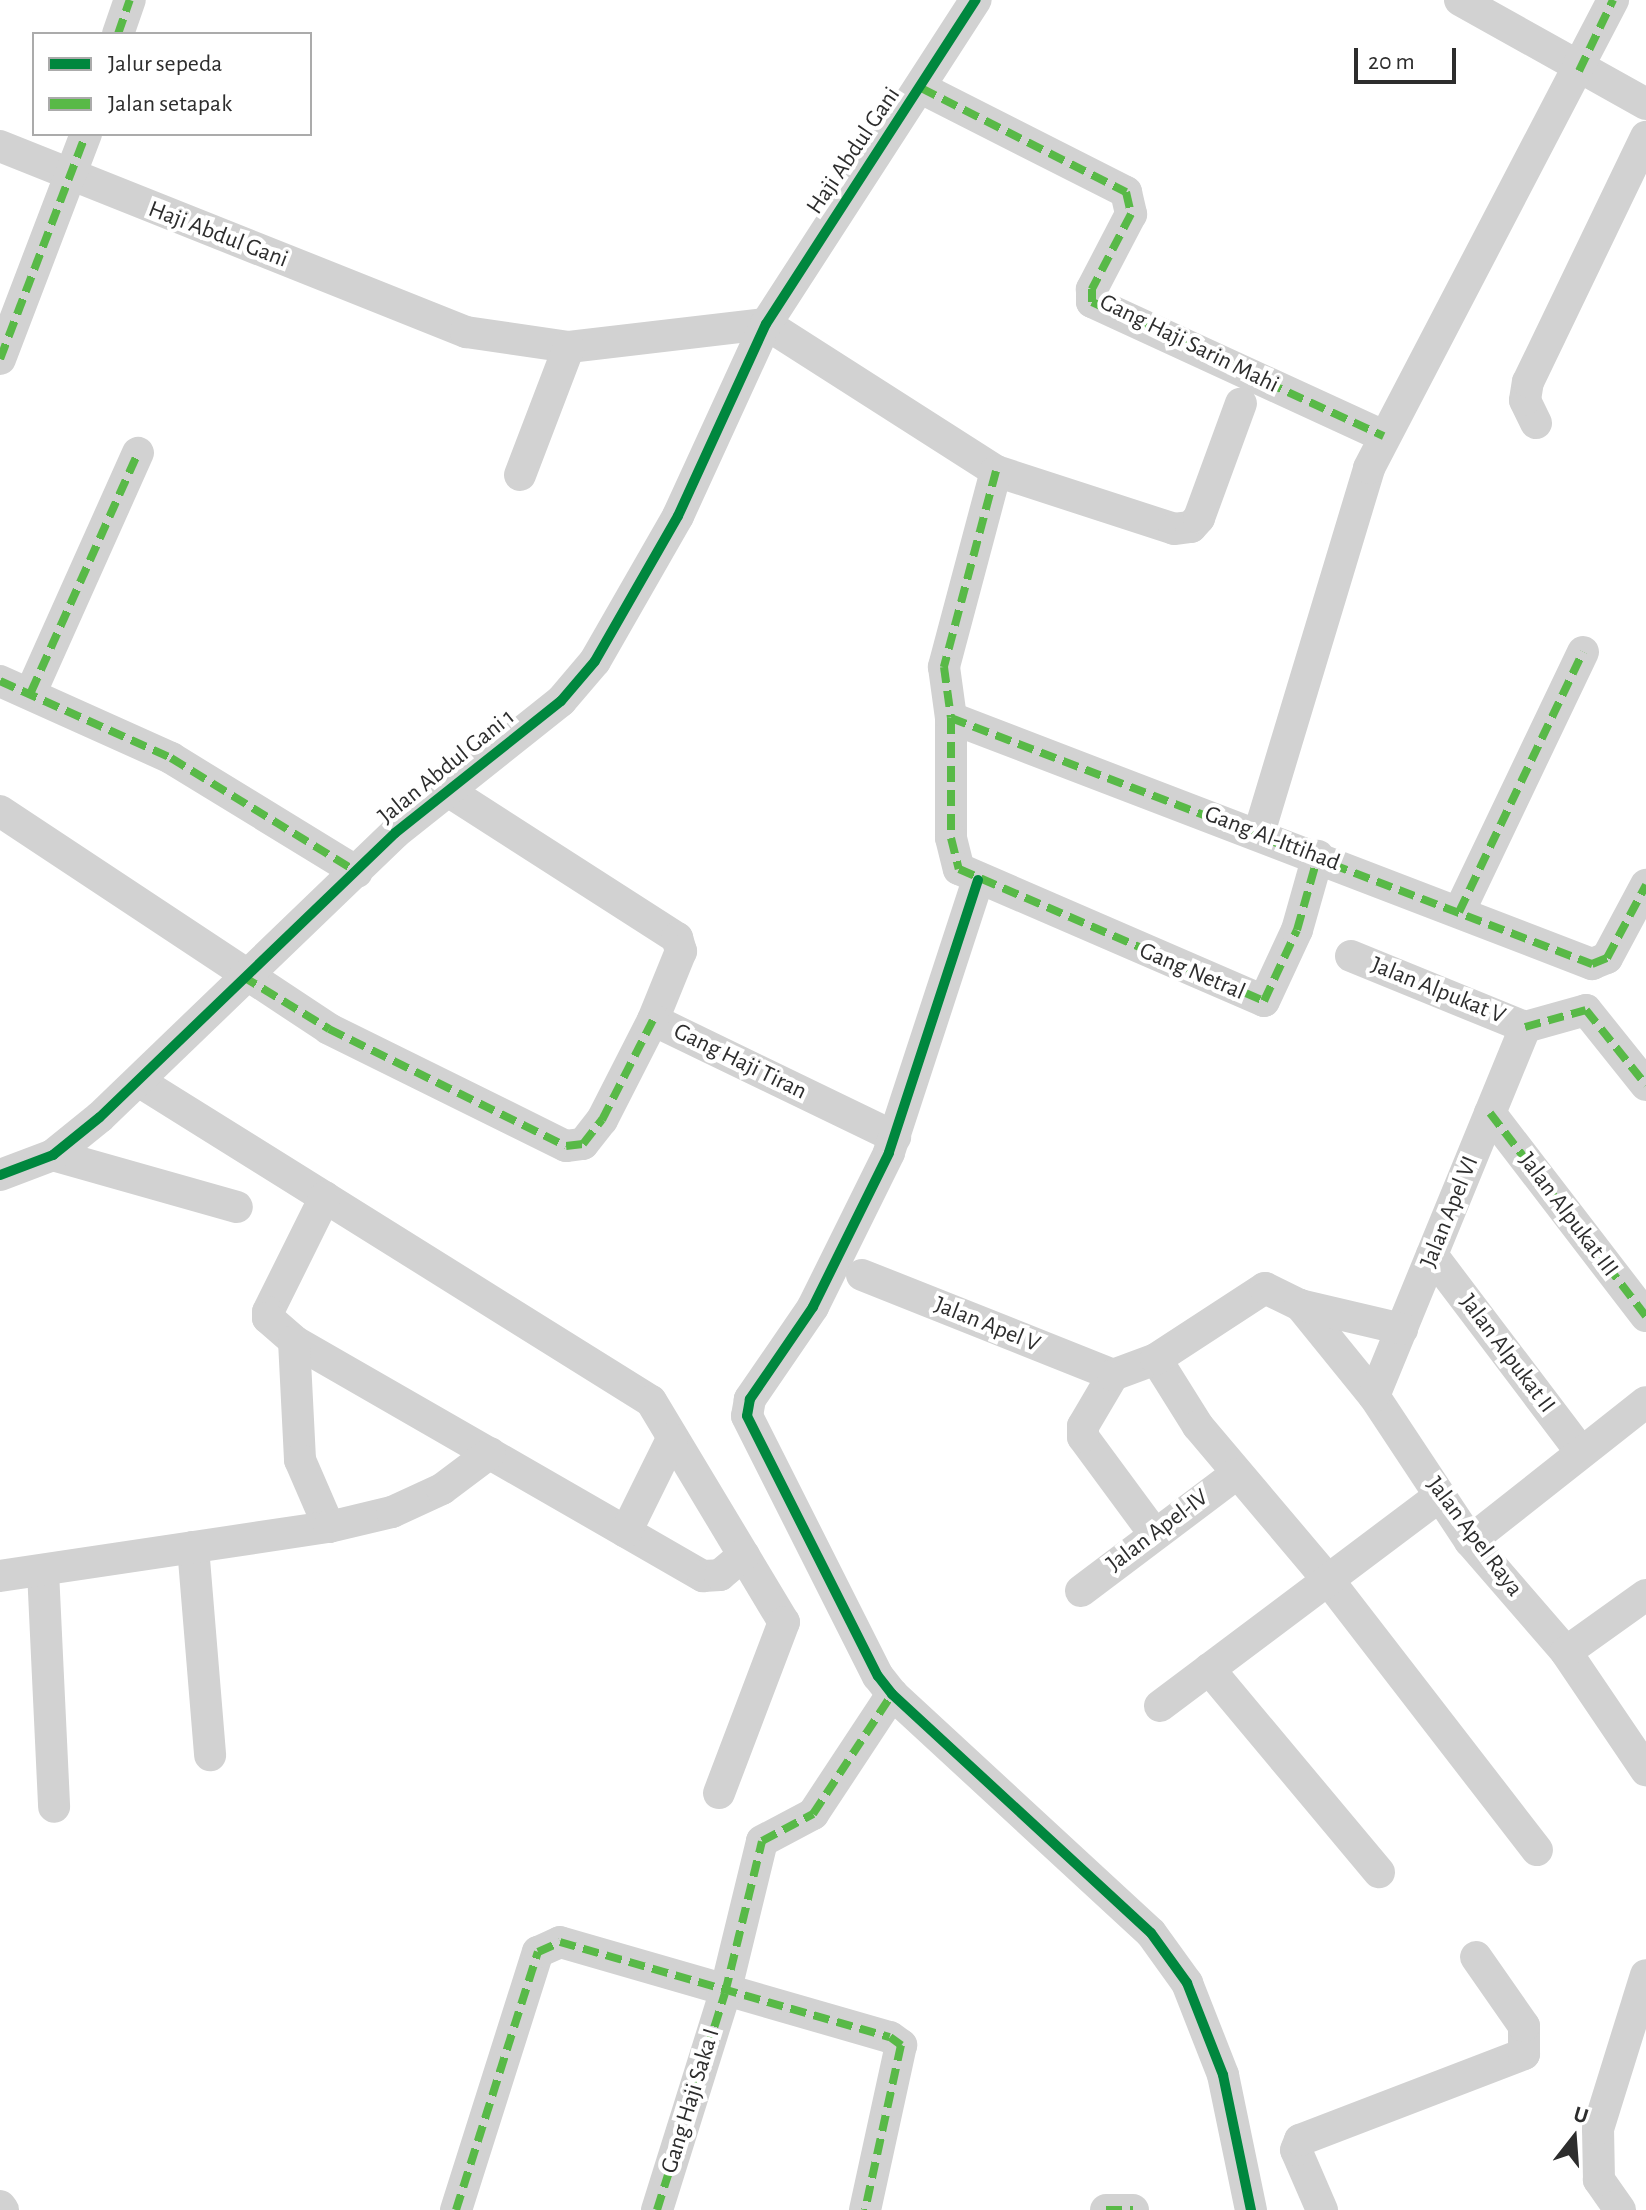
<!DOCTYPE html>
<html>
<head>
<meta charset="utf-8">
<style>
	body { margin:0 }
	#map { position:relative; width:1646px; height:2210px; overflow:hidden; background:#fff; font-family:"Alegreya Sans",sans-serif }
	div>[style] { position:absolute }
	.minor>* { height:32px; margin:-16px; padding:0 16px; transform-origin:16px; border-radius:16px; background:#d2d2d2 }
	.quiet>* { height:8px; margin-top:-4px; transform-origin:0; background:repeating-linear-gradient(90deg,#58b947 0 16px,transparent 0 24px) }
	.cycleway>* { height:10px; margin:-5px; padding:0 5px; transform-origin:5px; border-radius:5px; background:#00873e }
	span { translate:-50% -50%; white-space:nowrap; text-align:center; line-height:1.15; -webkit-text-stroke:8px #fff; paint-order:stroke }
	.street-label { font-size:24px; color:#2d2d2d }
	.legend { position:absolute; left:32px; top:32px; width:280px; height:104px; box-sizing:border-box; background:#fff; border:2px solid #ababab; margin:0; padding:10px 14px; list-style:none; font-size:24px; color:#2d2d2d }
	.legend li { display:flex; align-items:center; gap:16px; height:40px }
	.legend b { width:40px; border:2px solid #ababab }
	.north { position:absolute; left:1534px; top:2098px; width:80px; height:80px; -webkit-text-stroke:6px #fff; paint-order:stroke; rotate:17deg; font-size:22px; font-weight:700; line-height:32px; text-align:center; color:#2d2d2d }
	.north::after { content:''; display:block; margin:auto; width:28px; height:36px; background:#2d2d2d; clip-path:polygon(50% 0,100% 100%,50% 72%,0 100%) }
	.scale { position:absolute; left:1354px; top:48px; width:102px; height:36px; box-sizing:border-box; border:4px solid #2d2d2d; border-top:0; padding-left:10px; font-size:24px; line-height:28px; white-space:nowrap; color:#2d2d2d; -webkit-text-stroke:6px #fff; paint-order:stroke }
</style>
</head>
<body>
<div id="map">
	<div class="minor">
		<i style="left:1460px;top:0;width:213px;rotate:29.2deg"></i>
		<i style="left:118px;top:34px;width:36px;rotate:-71deg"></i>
		<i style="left:921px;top:88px;width:230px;rotate:26.9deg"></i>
		<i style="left:1126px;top:192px;width:23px;rotate:77deg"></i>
		<i style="left:1131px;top:214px;width:85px;rotate:117.5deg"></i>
		<i style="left:1092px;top:289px;width:13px;rotate:90deg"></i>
		<i style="left:1092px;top:302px;width:321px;rotate:24.7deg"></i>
		<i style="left:0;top:146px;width:502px;rotate:21.76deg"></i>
		<i style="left:466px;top:332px;width:104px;rotate:8.3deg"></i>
		<i style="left:569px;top:347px;width:198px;rotate:-6.7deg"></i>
		<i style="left:766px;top:324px;width:273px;rotate:32.6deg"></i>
		<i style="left:996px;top:471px;width:187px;rotate:18deg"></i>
		<i style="left:1174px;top:529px;width:17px;rotate:-7deg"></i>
		<i style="left:1191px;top:527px;width:12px;rotate:-48deg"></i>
		<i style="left:1199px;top:518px;width:122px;rotate:-69.9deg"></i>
		<i style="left:0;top:359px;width:241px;rotate:-69.1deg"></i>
		<i style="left:1536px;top:423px;width:25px;rotate:-116deg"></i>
		<i style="left:1525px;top:400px;width:18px;rotate:-81deg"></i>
		<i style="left:1528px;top:382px;width:272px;rotate:-64.3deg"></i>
		<i style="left:996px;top:471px;width:203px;rotate:104.9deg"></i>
		<i style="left:944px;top:667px;width:51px;rotate:82.2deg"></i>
		<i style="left:951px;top:718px;width:120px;rotate:90deg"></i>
		<i style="left:951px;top:838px;width:32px;rotate:76deg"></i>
		<i style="left:959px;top:869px;width:332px;rotate:23.4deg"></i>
		<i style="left:1264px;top:1001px;width:78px;rotate:-65.1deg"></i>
		<i style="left:1297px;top:930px;width:77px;rotate:-74.2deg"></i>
		<i style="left:520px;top:475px;width:137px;rotate:-69.1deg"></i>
		<i style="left:0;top:681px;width:188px;rotate:24.2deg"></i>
		<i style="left:171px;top:758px;width:218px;rotate:31.5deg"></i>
		<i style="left:31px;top:692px;width:262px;rotate:-65.9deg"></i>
		<i style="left:951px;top:718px;width:687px;rotate:21deg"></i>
		<i style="left:1592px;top:964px;width:16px;rotate:-22deg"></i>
		<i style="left:1607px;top:958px;width:83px;rotate:-61.9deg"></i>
		<i style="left:445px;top:789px;width:276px;rotate:32.7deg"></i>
		<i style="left:677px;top:938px;width:14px;rotate:73deg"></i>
		<i style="left:681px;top:951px;width:74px;rotate:112.1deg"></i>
		<i style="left:653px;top:1020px;width:269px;rotate:25.8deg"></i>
		<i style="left:0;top:811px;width:395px;rotate:33.5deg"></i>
		<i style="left:329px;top:1029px;width:264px;rotate:26.3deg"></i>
		<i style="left:566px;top:1146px;width:17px;rotate:-7deg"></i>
		<i style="left:583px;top:1144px;width:31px;rotate:-52deg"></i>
		<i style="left:602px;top:1120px;width:112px;rotate:-63deg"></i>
		<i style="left:1259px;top:833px;width:381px;rotate:-73.2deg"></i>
		<i style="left:1369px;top:468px;width:528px;rotate:-62.46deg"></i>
		<i style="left:978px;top:880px;width:287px;rotate:108.1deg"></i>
		<i style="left:889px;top:1153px;width:172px;rotate:116.3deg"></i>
		<i style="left:813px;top:1307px;width:112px;rotate:124.4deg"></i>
		<i style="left:750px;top:1399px;width:17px;rotate:100deg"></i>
		<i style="left:747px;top:1416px;width:291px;rotate:63.3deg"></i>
		<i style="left:878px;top:1676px;width:23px;rotate:52deg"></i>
		<i style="left:892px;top:1694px;width:352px;rotate:42.7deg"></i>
		<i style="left:1151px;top:1933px;width:62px;rotate:54.2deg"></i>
		<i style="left:1187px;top:1983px;width:99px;rotate:68.6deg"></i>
		<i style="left:1223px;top:2075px;width:138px;rotate:78.3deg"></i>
		<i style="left:1459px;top:912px;width:288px;rotate:-64.5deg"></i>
		<i style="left:1351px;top:956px;width:188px;rotate:22.2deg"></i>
		<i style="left:1525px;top:1027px;width:63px;rotate:-15.6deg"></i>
		<i style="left:1586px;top:1010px;width:96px;rotate:51.3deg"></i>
		<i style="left:140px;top:1082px;width:602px;rotate:31.98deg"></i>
		<i style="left:651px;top:1401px;width:258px;rotate:59deg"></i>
		<i style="left:784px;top:1622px;width:183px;rotate:110.8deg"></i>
		<i style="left:1490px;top:1113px;width:256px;rotate:52.5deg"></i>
		<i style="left:53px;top:1155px;width:191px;rotate:15.8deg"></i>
		<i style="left:0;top:1175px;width:57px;rotate:-20.7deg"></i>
		<i style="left:53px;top:1155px;width:60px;rotate:-39deg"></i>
		<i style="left:100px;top:1117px;width:409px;rotate:-43.9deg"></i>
		<i style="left:395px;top:833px;width:212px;rotate:-38.5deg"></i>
		<i style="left:561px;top:701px;width:52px;rotate:-49.6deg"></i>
		<i style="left:595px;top:661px;width:167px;rotate:-60.2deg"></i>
		<i style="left:678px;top:516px;width:211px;rotate:-65.4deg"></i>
		<i style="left:766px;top:324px;width:386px;rotate:-57.1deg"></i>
		<i style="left:325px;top:1197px;width:128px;rotate:116.4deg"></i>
		<i style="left:268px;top:1312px;width:6px;rotate:90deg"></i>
		<i style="left:268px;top:1318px;width:35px;rotate:41deg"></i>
		<i style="left:294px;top:1341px;width:472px;rotate:29.9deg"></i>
		<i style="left:703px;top:1576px;width:17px;rotate:-3deg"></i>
		<i style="left:720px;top:1575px;width:31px;rotate:-40deg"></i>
		<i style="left:1432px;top:1255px;width:247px;rotate:52.9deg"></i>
		<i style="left:862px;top:1275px;width:270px;rotate:21.7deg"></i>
		<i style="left:1300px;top:1305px;width:117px;rotate:50.9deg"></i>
		<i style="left:1374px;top:1396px;width:174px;rotate:56.5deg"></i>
		<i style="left:1470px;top:1541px;width:147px;rotate:49.1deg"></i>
		<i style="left:1566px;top:1652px;width:143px;rotate:55.9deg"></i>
		<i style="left:294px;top:1341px;width:119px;rotate:87.1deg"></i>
		<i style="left:300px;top:1460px;width:73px;rotate:66.6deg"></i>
		<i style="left:1156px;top:1359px;width:79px;rotate:57.9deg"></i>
		<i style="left:1198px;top:1426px;width:203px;rotate:49.8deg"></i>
		<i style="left:1329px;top:1581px;width:340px;rotate:52.3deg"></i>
		<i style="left:1374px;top:1396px;width:399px;rotate:-67.7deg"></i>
		<i style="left:626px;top:1532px;width:104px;rotate:-63.7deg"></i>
		<i style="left:1153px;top:1532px;width:118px;rotate:-126.4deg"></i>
		<i style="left:1083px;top:1437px;width:11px;rotate:-90deg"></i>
		<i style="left:1083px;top:1426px;width:59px;rotate:-59.5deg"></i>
		<i style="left:1113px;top:1375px;width:46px;rotate:-20.4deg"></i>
		<i style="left:1156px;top:1359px;width:130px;rotate:-33.1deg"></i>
		<i style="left:1265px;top:1288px;width:39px;rotate:26deg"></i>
		<i style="left:1300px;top:1305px;width:105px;rotate:13.2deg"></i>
		<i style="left:1470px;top:1541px;width:224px;rotate:-38.3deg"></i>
		<i style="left:193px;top:1547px;width:209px;rotate:85.3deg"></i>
		<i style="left:43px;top:1571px;width:236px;rotate:87.3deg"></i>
		<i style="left:0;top:1576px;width:333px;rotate:-8.5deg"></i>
		<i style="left:329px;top:1527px;width:65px;rotate:-13.4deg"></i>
		<i style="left:392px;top:1512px;width:55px;rotate:-24.7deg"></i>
		<i style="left:442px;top:1489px;width:60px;rotate:-36.9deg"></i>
		<i style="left:1081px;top:1591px;width:194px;rotate:-37deg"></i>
		<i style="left:1566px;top:1652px;width:98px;rotate:-35.5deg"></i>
		<i style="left:1209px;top:1669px;width:265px;rotate:50.1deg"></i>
		<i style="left:1160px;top:1706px;width:350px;rotate:-36.9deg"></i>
		<i style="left:0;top:2206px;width:5px;rotate:53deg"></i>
		<i style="left:456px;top:2210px;width:271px;rotate:-72.4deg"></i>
		<i style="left:538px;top:1952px;width:24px;rotate:-24deg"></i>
		<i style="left:560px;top:1942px;width:343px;rotate:16.1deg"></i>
		<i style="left:890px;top:2037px;width:14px;rotate:36deg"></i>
		<i style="left:901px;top:2045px;width:169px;rotate:102.3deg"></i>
		<i style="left:657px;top:2210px;width:227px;rotate:-72.6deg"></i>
		<i style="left:725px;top:1993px;width:156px;rotate:-76.3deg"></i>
		<i style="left:762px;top:1841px;width:58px;rotate:-27.9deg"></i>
		<i style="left:813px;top:1814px;width:144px;rotate:-56.6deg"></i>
		<i style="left:1106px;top:2210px;width:27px"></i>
		<i style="left:1322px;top:2210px;width:65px;rotate:-113.4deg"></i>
		<i style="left:1296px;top:2150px;width:11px;rotate:-68deg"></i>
		<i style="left:1300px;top:2140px;width:240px;rotate:-21deg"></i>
		<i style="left:1524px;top:2054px;width:28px;rotate:-90deg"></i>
		<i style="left:1524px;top:2026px;width:84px;rotate:-124.8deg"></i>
		<i style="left:1620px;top:2210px;width:37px;rotate:-125deg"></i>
		<i style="left:1599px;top:2180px;width:51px;rotate:-91.1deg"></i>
		<i style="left:1598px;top:2129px;width:161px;rotate:-72.7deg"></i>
	</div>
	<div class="quiet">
		<i style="left:118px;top:34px;width:36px;rotate:-71deg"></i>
		<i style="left:1579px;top:71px;width:79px;rotate:-64.4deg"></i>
		<i style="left:921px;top:88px;width:230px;rotate:26.9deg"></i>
		<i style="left:1126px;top:192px;width:23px;rotate:77deg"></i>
		<i style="left:1131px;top:214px;width:85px;rotate:117.5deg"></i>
		<i style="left:1092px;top:289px;width:13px;rotate:90deg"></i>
		<i style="left:1092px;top:302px;width:321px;rotate:24.7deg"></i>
		<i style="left:0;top:359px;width:241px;rotate:-69.1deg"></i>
		<i style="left:996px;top:471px;width:203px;rotate:104.9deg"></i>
		<i style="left:944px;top:667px;width:51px;rotate:82.2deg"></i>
		<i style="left:951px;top:718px;width:120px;rotate:90deg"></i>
		<i style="left:951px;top:838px;width:32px;rotate:76deg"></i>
		<i style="left:959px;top:869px;width:332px;rotate:23.4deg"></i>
		<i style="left:1264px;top:1001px;width:78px;rotate:-65.1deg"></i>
		<i style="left:1297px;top:930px;width:77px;rotate:-74.2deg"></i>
		<i style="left:0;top:681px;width:188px;rotate:24.2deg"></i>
		<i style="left:171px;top:758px;width:218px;rotate:31.5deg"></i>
		<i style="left:31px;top:692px;width:262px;rotate:-65.9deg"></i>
		<i style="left:951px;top:718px;width:687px;rotate:21deg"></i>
		<i style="left:1592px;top:964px;width:16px;rotate:-22deg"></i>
		<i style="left:1607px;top:958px;width:83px;rotate:-61.9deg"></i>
		<i style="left:1459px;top:912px;width:288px;rotate:-64.5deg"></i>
		<i style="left:242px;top:976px;width:102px;rotate:31.3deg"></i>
		<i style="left:329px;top:1029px;width:264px;rotate:26.3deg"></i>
		<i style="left:566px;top:1146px;width:17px;rotate:-7deg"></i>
		<i style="left:583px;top:1144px;width:31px;rotate:-52deg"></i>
		<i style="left:602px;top:1120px;width:112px;rotate:-63deg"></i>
		<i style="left:1525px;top:1027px;width:63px;rotate:-15.6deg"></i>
		<i style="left:1586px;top:1010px;width:96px;rotate:51.3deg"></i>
		<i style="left:1490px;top:1113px;width:256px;rotate:52.5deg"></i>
		<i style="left:456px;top:2210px;width:271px;rotate:-72.4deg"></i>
		<i style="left:538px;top:1952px;width:24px;rotate:-24deg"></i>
		<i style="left:560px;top:1942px;width:343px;rotate:16.1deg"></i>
		<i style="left:890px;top:2037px;width:14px;rotate:36deg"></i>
		<i style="left:901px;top:2045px;width:169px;rotate:102.3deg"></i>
		<i style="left:657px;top:2210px;width:227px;rotate:-72.6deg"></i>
		<i style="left:725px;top:1993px;width:156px;rotate:-76.3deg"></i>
		<i style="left:762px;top:1841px;width:58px;rotate:-27.9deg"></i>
		<i style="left:813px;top:1814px;width:144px;rotate:-56.6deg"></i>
		<i style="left:1106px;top:2210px;width:27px"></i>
	</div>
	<div class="cycleway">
		<i style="left:978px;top:880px;width:287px;rotate:108.1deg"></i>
		<i style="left:889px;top:1153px;width:172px;rotate:116.3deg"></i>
		<i style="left:813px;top:1307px;width:112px;rotate:124.4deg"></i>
		<i style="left:750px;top:1399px;width:17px;rotate:100deg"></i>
		<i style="left:747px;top:1416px;width:291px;rotate:63.3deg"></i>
		<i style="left:878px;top:1676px;width:23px;rotate:52deg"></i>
		<i style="left:892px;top:1694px;width:352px;rotate:42.7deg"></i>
		<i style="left:1151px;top:1933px;width:62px;rotate:54.2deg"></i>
		<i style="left:1187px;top:1983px;width:99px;rotate:68.6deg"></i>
		<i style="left:1223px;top:2075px;width:138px;rotate:78.3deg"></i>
		<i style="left:0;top:1175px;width:57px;rotate:-20.7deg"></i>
		<i style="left:53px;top:1155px;width:60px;rotate:-39deg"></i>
		<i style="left:100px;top:1117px;width:409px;rotate:-43.9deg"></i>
		<i style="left:395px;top:833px;width:212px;rotate:-38.5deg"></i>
		<i style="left:561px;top:701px;width:52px;rotate:-49.6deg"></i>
		<i style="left:595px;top:661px;width:167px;rotate:-60.2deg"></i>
		<i style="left:678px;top:516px;width:211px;rotate:-65.4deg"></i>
		<i style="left:766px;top:324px;width:386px;rotate:-57.1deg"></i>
	</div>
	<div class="street-label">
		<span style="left:854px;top:151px;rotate:-56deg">Haji Abdul Gani</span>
		<span style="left:218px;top:235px;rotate:21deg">Haji Abdul Gani</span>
		<span style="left:1189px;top:344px;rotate:26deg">Gang Haji Sarin Mahi</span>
		<span style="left:447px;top:767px;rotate:-39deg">Jalan Abdul Gani 1</span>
		<span style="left:1272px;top:839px;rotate:21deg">Gang Al-Ittihad</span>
		<span style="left:1192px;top:972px;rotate:23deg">Gang Netral</span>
		<span style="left:1438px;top:991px;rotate:22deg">Jalan Alpukat V</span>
		<span style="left:740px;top:1062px;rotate:26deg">Gang Haji Tiran</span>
		<span style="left:1450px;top:1212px;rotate:-68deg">Jalan Apel VI</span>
		<span style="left:1568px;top:1215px;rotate:53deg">Jalan Alpukat III</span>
		<span style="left:987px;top:1325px;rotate:22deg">Jalan Apel V</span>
		<span style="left:1507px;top:1354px;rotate:53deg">Jalan Alpukat II</span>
		<span style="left:1158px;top:1531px;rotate:-37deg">Jalan Apel-IV</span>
		<span style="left:1474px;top:1537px;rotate:53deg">Jalan Apel Raya</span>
		<span style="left:691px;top:2101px;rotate:-73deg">Gang Haji Saka I</span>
	</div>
	<ul class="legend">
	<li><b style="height:10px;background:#00873e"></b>Jalur sepeda</li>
	<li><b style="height:10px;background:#58b947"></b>Jalan setapak</li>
	</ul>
	<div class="north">U</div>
	<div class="scale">20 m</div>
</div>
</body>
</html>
